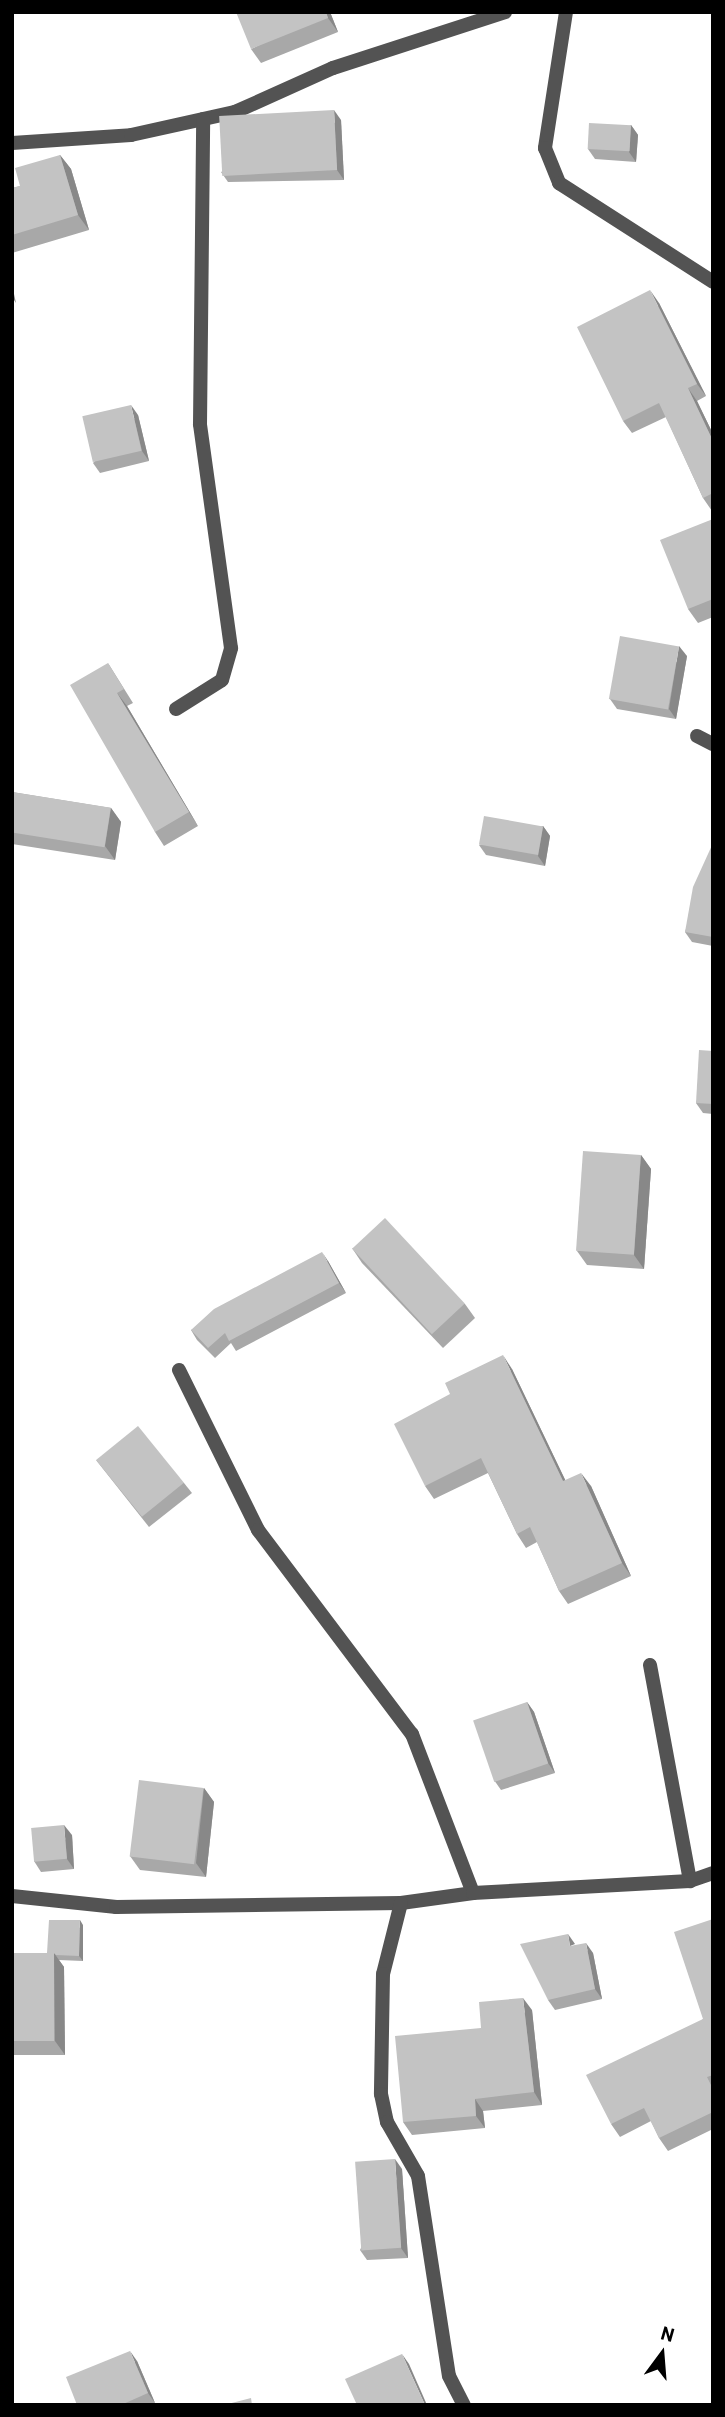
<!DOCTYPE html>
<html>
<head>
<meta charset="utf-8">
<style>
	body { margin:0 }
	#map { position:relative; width:725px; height:2417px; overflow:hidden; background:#fff; font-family:Barlow,sans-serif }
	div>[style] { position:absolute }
	.minor>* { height:14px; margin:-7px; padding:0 7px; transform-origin:7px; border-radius:7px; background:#535353 }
	.wall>* { inset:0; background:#a8a8a8 }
	.shaded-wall>* { inset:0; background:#888 }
	.building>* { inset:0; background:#c3c3c3; transform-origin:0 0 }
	span { translate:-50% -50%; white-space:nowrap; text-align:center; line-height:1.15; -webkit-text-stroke:6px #fff; paint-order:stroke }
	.frame { position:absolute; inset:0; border:14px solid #000; pointer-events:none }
	.north { position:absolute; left:627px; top:2319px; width:70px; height:70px; -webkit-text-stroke:5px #fff; paint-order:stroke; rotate:16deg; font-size:19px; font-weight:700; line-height:28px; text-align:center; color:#000 }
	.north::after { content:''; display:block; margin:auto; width:24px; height:32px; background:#000; clip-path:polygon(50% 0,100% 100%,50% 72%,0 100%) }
</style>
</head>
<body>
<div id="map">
	<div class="minor">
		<i style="left:566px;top:12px;width:138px;rotate:98.8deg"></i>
		<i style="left:545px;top:148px;width:38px;rotate:68deg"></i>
		<i style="left:559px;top:183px;width:183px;rotate:32.7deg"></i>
		<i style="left:12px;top:143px;width:119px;rotate:-3.8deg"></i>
		<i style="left:131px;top:135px;width:107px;rotate:-12.5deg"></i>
		<i style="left:235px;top:112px;width:107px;rotate:-24.2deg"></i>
		<i style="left:333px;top:68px;width:181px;rotate:-18deg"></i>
		<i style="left:176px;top:709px;width:54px;rotate:-32.2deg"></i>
		<i style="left:222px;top:680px;width:33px;rotate:-74deg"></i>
		<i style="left:231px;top:648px;width:226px;rotate:-97.9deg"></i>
		<i style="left:200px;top:424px;width:305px;rotate:-89.4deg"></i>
		<i style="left:697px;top:736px;width:18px;rotate:27deg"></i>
		<i style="left:179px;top:1370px;width:178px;rotate:63.7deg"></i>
		<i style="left:258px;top:1530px;width:256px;rotate:53deg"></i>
		<i style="left:412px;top:1734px;width:170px;rotate:69deg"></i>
		<i style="left:650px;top:1665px;width:220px;rotate:79.5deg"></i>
		<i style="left:12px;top:1896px;width:105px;rotate:6deg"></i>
		<i style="left:116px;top:1907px;width:285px;rotate:-0.8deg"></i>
		<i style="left:401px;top:1903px;width:73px;rotate:-7.9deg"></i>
		<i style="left:473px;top:1893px;width:217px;rotate:-3.2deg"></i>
		<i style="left:690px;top:1881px;width:24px;rotate:-19deg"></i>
		<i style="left:401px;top:1903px;width:73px;rotate:104.2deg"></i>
		<i style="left:383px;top:1974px;width:120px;rotate:91deg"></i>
		<i style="left:381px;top:2094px;width:29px;rotate:78deg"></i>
		<i style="left:387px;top:2122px;width:62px;rotate:60.1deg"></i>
		<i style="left:418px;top:2176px;width:202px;rotate:81.2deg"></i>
		<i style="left:449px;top:2376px;width:33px;rotate:63deg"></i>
	</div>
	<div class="wall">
		<i style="clip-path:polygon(330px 12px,338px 32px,261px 63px,251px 49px)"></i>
		<i style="clip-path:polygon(341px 120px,344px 180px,228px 182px,221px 172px)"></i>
		<i style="clip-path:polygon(631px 125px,638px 135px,636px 162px,595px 159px,588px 149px)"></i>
		<i style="clip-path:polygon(60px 155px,71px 169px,89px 230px,12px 253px,12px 188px,20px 186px)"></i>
		<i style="clip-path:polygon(659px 303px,706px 396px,697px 401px,713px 434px,713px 510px,712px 511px,703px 498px,666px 417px,632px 433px,623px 421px)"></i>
		<i style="clip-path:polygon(138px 415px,149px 461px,100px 473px,93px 463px)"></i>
		<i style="clip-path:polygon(713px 519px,713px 617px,698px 623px,688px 609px)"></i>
		<i style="clip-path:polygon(687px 656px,676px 719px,617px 709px,610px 699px)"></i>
		<i style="clip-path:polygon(108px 663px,133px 703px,127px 706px,198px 826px,164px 846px,155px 832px)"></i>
		<i style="clip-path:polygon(12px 792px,111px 808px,121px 822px,115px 860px,12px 844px)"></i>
		<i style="clip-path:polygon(543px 826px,550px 836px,545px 866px,486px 855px,479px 845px)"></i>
		<i style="clip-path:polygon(713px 843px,713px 946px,692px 942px,685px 932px)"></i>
		<i style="clip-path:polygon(713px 1051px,713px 1114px,703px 1113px,696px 1103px)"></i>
		<i style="clip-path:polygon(641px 1155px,651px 1169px,644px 1269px,587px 1265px,577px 1251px)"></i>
		<i style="clip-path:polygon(352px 1248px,465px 1304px,475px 1318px,443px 1348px,362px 1263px)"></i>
		<i style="clip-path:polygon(328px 1261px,346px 1293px,236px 1351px,231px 1343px,215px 1358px,197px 1340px,191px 1330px)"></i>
		<i style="clip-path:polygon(512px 1369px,565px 1480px,591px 1486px,631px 1576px,568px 1604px,559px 1591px,537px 1542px,526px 1548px,517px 1534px,488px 1473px,434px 1499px,425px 1486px)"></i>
		<i style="clip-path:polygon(96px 1460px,184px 1483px,192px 1493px,149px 1527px)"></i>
		<i style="clip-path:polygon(527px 1702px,534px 1712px,555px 1773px,501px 1790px,494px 1780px)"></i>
		<i style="clip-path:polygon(204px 1788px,214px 1802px,206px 1877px,140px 1870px,130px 1856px)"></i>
		<i style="clip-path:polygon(72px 1835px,74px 1869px,41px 1872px,34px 1861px)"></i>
		<i style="clip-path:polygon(713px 1919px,713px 2129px,668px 2151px,659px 2138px,651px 2121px,620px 2137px,611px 2124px,703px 2019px)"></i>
		<i style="clip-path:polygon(83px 1925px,83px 1961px,59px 1960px,64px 1967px,65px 2055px,12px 2055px,12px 1953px,47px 1953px)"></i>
		<i style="clip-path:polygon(575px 1945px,593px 1953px,602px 1999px,555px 2010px,548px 2000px)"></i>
		<i style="clip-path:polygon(532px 2010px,542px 2105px,483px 2111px,485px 2128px,412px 2135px,403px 2122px,481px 2028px)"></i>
		<i style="clip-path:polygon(402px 2169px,408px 2258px,367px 2260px,360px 2250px)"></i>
		<i style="clip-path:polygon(137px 2361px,155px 2403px,152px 2405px,77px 2405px)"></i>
	</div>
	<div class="shaded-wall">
		<i style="clip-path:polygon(326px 12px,330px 12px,338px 32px,328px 18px)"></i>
		<i style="clip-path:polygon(334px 110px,341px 120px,344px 180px,337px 170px)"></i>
		<i style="clip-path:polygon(631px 125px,638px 135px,636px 162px,629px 152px)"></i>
		<i style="clip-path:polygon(60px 155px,71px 169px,89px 230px,78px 215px)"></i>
		<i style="clip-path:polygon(12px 285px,16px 303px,12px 297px)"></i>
		<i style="clip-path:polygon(650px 290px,659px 303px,706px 396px,697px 384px)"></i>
		<i style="clip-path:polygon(688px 388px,697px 401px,713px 434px,713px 441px)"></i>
		<i style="clip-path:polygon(131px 405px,138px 415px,149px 461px,142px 451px)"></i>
		<i style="clip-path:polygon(679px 646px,687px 656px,676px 719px,669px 709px)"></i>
		<i style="clip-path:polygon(117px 693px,127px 706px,198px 826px,189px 812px)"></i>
		<i style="clip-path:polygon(111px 808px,121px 822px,115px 860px,105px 846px)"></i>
		<i style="clip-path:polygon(543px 826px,550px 836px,545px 866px,538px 856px)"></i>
		<i style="clip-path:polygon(641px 1155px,651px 1169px,644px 1269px,634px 1255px)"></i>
		<i style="clip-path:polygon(322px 1252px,328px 1261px,346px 1293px,339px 1283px)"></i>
		<i style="clip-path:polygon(503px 1355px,512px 1369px,572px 1494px,563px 1481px)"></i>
		<i style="clip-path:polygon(581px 1473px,591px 1486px,631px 1576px,622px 1563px)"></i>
		<i style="clip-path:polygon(527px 1702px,534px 1712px,555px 1773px,548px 1763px)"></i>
		<i style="clip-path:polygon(204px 1788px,214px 1802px,206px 1877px,196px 1863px)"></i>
		<i style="clip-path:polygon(64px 1825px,72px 1835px,74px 1869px,67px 1859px)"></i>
		<i style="clip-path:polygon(80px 1920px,83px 1925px,83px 1961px,79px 1956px)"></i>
		<i style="clip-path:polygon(568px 1934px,575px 1944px,570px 1946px)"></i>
		<i style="clip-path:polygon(586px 1943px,593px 1953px,602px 1999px,595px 1989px)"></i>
		<i style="clip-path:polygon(54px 1953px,64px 1967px,65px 2055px,55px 2041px)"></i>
		<i style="clip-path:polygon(523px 1998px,532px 2010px,542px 2105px,534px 2092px)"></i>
		<i style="clip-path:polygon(475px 2099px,483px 2111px,485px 2128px,476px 2116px)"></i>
		<i style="clip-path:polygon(395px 2159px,402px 2169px,408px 2258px,401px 2248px)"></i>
		<i style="clip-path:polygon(130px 2351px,137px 2361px,155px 2403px,148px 2393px)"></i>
		<i style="clip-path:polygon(402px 2354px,409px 2364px,427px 2405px,425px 2405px)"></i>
	</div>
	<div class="building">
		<i style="clip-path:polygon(236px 12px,326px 12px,328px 18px,251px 49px)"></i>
		<i style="left:334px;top:110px;width:60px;height:115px;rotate:87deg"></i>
		<i style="left:589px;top:123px;width:42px;height:26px;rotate:3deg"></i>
		<i style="clip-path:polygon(60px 155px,78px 215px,12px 235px,12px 188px,20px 186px,15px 168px)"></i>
		<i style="clip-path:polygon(650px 290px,697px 384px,688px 388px,713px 441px,713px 493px,703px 498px,659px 403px,623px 421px,577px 327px)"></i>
		<i style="left:131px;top:405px;width:47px;height:50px;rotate:77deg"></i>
		<i style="clip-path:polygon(713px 519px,713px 599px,688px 609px,660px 540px)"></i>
		<i style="left:620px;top:636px;width:60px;height:64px;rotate:10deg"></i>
		<i style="clip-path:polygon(108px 663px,124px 689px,117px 693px,189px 812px,155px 832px,70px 685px)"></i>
		<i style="left:12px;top:792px;width:100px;height:40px;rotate:9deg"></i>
		<i style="left:484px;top:816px;width:60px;height:29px;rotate:10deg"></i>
		<i style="clip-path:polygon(713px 843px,713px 937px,685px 932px,693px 887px)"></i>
		<i style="clip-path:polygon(699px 1050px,713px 1051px,713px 1104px,696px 1103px)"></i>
		<i style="left:583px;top:1151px;width:58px;height:100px;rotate:4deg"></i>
		<i style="left:385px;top:1218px;width:117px;height:45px;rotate:47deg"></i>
		<i style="clip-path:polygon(322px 1252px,339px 1283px,229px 1341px,225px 1333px,208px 1348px,191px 1330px,214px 1309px)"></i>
		<i style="clip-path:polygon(503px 1355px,563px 1481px,581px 1473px,622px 1563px,559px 1591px,530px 1527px,517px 1534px,481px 1458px,425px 1486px,394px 1424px,450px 1394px,445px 1383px)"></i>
		<i style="left:138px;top:1426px;width:73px;height:54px;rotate:51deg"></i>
		<i style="left:527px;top:1702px;width:65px;height:57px;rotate:71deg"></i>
		<i style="left:139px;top:1780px;width:65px;height:77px;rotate:7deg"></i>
		<i style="left:64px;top:1825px;width:34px;height:33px;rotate:85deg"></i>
		<i style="clip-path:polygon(713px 1919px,713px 2075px,707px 2077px,713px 2089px,713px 2112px,659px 2138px,644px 2108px,611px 2124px,586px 2075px,703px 2019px,674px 1932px)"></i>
		<i style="clip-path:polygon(49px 1920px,80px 1920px,79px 1956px,56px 1955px,54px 1953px,47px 1953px)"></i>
		<i style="clip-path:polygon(568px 1934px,570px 1946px,586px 1943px,595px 1989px,548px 2000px,520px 1944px)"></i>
		<i style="left:12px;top:1953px;width:42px;height:88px"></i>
		<i style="clip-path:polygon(523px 1998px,534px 2092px,475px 2099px,476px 2116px,403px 2122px,395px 2036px,481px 2028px,479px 2002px)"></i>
		<i style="left:395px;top:2159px;width:89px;height:40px;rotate:86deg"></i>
		<i style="clip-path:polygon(130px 2351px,148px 2393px,121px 2405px,77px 2405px,66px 2377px)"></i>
		<i style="clip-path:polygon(402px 2354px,425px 2405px,357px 2405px,345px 2379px)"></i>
		<i style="clip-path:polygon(251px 2398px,252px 2405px,224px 2405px)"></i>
	</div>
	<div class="frame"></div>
	<div class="north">N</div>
</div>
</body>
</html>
